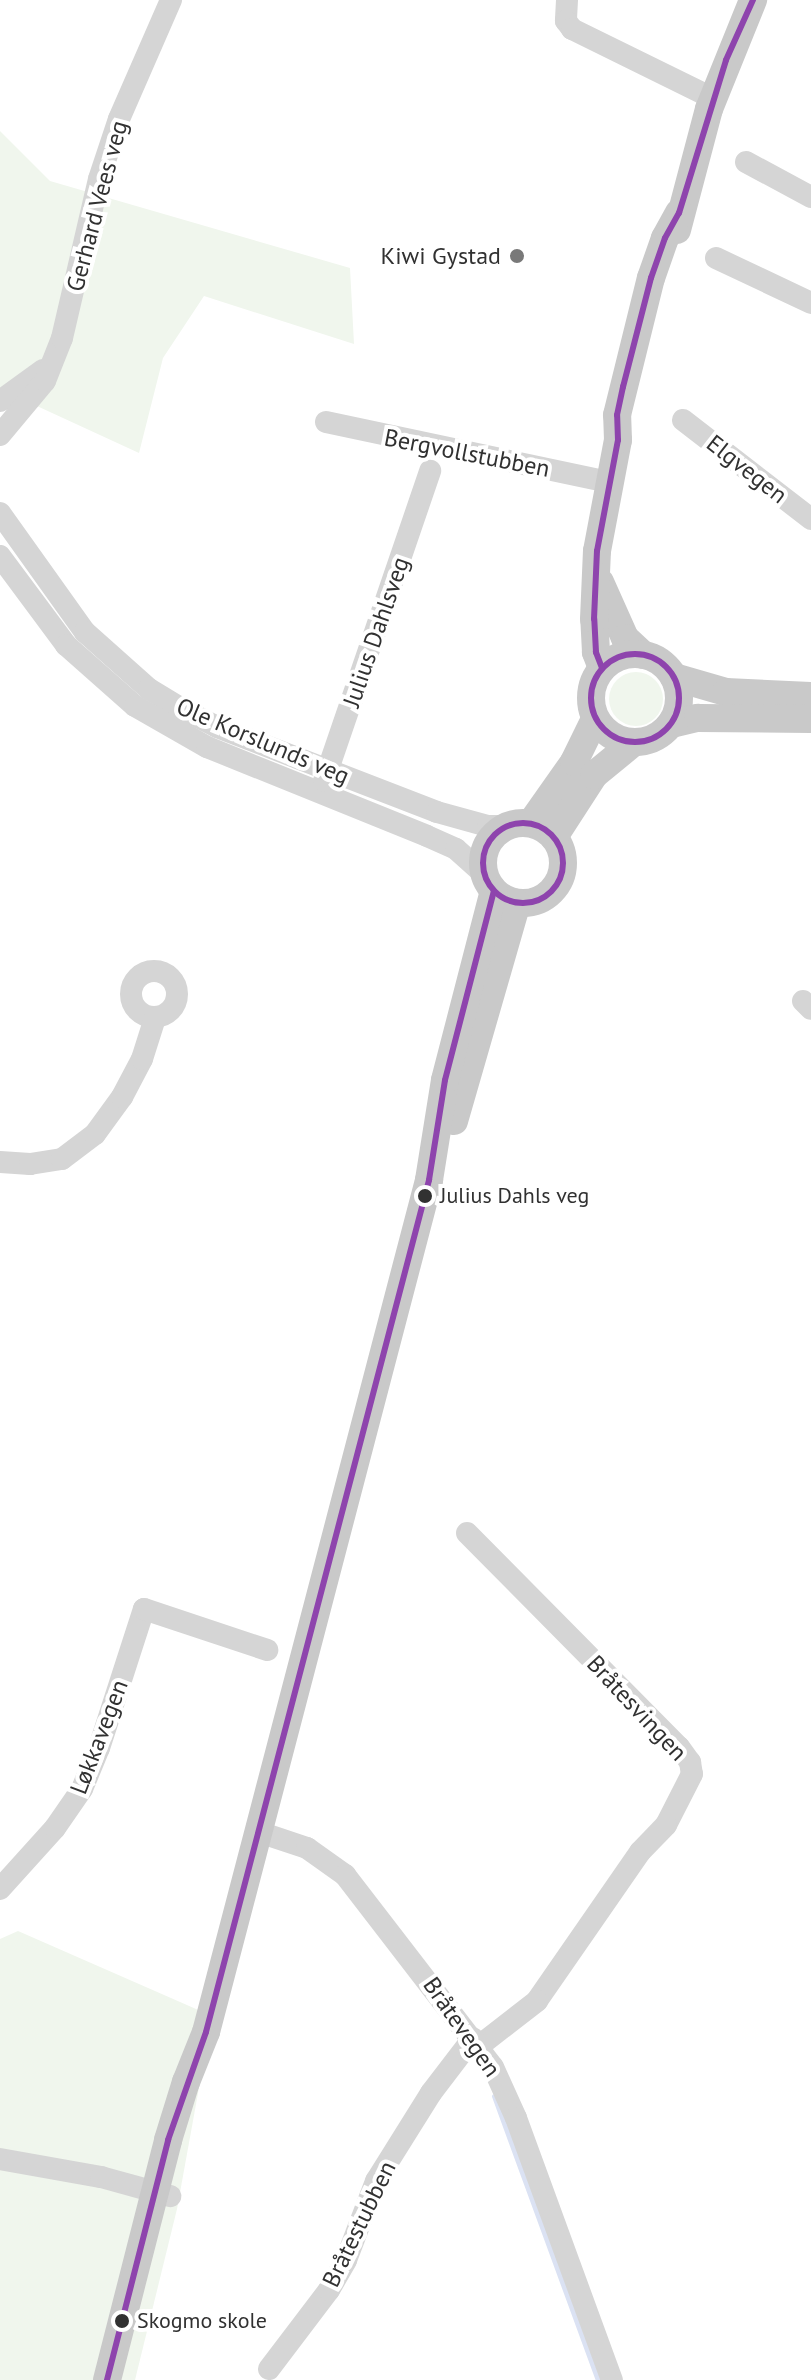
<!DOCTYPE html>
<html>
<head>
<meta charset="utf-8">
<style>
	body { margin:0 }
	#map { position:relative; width:811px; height:2380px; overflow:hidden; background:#fff; font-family:"PT Sans",sans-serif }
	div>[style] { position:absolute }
	.green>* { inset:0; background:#f0f6ed }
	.round { border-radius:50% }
	.stream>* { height:5px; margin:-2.5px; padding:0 2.5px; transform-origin:2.5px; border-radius:2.5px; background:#dbe2f3 }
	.minor>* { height:22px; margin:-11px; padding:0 11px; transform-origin:11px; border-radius:11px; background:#d5d5d5 }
	.minor>.ring { margin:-11px; padding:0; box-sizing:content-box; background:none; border:22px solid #d5d5d5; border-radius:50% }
	.major>* { height:28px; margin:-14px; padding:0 14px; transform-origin:14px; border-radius:14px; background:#c9c9c9 }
	.major>.ring { margin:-14px; padding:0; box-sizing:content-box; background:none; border:28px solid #c9c9c9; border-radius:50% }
	.bus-1>* { height:6px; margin:-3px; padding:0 3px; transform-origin:3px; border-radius:3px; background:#8e44ad }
	.bus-1>.ring { margin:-3px; padding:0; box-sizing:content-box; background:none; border:6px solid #8e44ad; border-radius:50% }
	.dots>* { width:22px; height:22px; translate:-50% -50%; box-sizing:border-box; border:4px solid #fff; border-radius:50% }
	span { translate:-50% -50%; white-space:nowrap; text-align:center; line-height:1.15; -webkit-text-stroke:8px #fff; paint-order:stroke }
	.bus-label { font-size:22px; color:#313131 }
	.left { translate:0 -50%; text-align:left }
	.street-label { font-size:24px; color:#313131 }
	.poi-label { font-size:24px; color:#313131 }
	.right { translate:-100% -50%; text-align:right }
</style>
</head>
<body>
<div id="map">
	<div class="green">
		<i style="clip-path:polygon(0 131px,50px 181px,350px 268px,354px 344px,204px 296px,163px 358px,139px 453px,0 389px)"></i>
		<i class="round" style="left:609px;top:672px;width:54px;height:54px"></i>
		<i style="clip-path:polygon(18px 1931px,212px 2016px,177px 2209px,135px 2380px,0 2380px,0 1939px)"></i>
	</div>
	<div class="stream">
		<i style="left:494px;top:2096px;width:302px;rotate:69.9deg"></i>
	</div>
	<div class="minor">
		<i style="left:567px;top:0;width:21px;rotate:93deg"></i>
		<i style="left:566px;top:21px;width:10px;rotate:53deg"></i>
		<i style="left:572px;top:29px;width:156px;rotate:26.2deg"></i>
		<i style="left:746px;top:162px;width:74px;rotate:28.3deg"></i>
		<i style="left:716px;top:258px;width:105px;rotate:25.3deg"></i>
		<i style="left:0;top:401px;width:53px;rotate:-35.8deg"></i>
		<i style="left:683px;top:420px;width:162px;rotate:37.7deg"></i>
		<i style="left:326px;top:422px;width:289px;rotate:12deg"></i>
		<i style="left:0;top:435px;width:70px;rotate:-50.2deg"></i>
		<i style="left:45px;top:381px;width:46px;rotate:-68.4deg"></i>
		<i style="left:62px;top:338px;width:163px;rotate:-76.9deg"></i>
		<i style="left:99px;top:179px;width:63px;rotate:-71.6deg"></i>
		<i style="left:119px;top:119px;width:130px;rotate:-66.4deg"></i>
		<i style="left:0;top:513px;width:146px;rotate:54.5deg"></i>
		<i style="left:85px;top:632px;width:86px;rotate:41.7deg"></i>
		<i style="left:149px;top:689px;width:39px;rotate:31deg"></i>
		<i style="left:182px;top:709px;width:39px;rotate:27deg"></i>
		<i style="left:217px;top:727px;width:236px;rotate:21.1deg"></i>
		<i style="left:437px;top:812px;width:53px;rotate:15.4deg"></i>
		<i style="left:488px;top:826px;width:20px"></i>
		<i style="left:0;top:556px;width:111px;rotate:53.4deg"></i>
		<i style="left:66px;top:645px;width:92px;rotate:41.5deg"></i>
		<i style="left:135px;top:706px;width:83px;rotate:29.7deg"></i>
		<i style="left:207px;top:747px;width:237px;rotate:22deg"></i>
		<i style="left:427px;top:836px;width:32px;rotate:24deg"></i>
		<i style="left:456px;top:849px;width:39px;rotate:42deg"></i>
		<i style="left:324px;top:781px;width:328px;rotate:-71.1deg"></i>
		<i class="ring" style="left:131px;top:971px;width:24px;height:24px"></i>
		<i style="left:803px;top:1001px;width:11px;rotate:45deg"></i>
		<i style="left:0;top:1162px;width:30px;rotate:4deg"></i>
		<i style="left:30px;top:1164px;width:32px;rotate:-9deg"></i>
		<i style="left:62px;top:1159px;width:41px;rotate:-37.1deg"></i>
		<i style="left:95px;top:1134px;width:46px;rotate:-53.9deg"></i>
		<i style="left:122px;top:1097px;width:43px;rotate:-62.2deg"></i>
		<i style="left:142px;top:1059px;width:43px;rotate:-72.4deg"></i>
		<i style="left:467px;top:1533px;width:301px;rotate:45.3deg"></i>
		<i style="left:679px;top:1747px;width:19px;rotate:54deg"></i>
		<i style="left:690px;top:1762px;width:12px;rotate:81deg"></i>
		<i style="left:692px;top:1774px;width:57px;rotate:117deg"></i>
		<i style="left:666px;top:1825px;width:37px;rotate:134deg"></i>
		<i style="left:640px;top:1852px;width:181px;rotate:124.7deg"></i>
		<i style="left:537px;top:2001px;width:73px;rotate:142.2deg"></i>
		<i style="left:259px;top:1832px;width:51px;rotate:18.4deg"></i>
		<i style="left:307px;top:1848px;width:47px;rotate:35.4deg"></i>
		<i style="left:345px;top:1875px;width:242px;rotate:52.4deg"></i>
		<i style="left:493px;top:2067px;width:56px;rotate:65.7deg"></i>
		<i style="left:516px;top:2118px;width:279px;rotate:69.9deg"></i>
		<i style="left:0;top:1889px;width:82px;rotate:-48deg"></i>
		<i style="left:55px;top:1828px;width:47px;rotate:-55.3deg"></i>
		<i style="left:82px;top:1789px;width:44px;rotate:-67.5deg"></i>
		<i style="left:99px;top:1748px;width:146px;rotate:-72.1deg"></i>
		<i style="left:144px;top:1609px;width:130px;rotate:18.4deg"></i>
		<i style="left:0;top:2159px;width:103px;rotate:10.1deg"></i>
		<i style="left:101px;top:2177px;width:72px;rotate:15.4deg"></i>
		<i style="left:269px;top:2369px;width:99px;rotate:-52.8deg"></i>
		<i style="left:329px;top:2290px;width:34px;rotate:-60deg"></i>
		<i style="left:346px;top:2260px;width:85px;rotate:-69.2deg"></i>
		<i style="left:376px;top:2181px;width:104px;rotate:-58deg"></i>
		<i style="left:431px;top:2093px;width:69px;rotate:-52.6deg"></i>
	</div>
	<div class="major">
		<i style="left:677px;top:230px;width:125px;rotate:-75.2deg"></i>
		<i style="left:709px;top:109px;width:118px;rotate:-68deg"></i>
		<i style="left:600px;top:582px;width:61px;rotate:65.9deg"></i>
		<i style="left:625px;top:638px;width:25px;rotate:43deg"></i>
		<i class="ring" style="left:591px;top:654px;width:60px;height:60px"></i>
		<i style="left:602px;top:668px;width:17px;rotate:-111deg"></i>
		<i style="left:596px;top:652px;width:33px;rotate:-93deg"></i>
		<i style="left:594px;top:619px;width:68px;rotate:-87.5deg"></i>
		<i style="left:597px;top:551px;width:113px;rotate:-79.3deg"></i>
		<i style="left:618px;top:440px;width:25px;rotate:-92deg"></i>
		<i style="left:617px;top:415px;width:141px;rotate:-76.1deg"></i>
		<i style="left:651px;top:278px;width:42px;rotate:-70.7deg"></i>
		<i style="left:665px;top:238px;width:29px;rotate:-61deg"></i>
		<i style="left:674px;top:677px;width:54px;rotate:16.1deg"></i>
		<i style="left:726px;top:692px;width:85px;rotate:2.7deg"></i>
		<i style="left:671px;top:724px;width:28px;rotate:-13deg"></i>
		<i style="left:698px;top:718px;width:113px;rotate:0.5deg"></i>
		<i class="ring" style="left:483px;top:823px;width:52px;height:52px"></i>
		<i style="left:531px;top:823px;width:75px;rotate:-54.8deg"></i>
		<i style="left:574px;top:762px;width:48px;rotate:-64deg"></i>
		<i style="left:554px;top:837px;width:74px;rotate:-57.2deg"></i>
		<i style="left:594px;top:775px;width:50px;rotate:-39.4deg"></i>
		<i style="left:454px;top:1121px;width:227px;rotate:-73.9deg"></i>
		<i style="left:107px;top:2380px;width:248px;rotate:-75.7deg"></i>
		<i style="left:168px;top:2140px;width:61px;rotate:-72.8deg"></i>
		<i style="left:186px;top:2082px;width:54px;rotate:-68.2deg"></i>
		<i style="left:206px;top:2032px;width:881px;rotate:-75.33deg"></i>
		<i style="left:429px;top:1180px;width:101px;rotate:-80.9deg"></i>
		<i style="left:445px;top:1080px;width:195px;rotate:-75.5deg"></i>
	</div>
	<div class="bus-1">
		<i class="ring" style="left:591px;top:654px;width:82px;height:82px"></i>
		<i style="left:602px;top:668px;width:17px;rotate:-111deg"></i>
		<i style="left:596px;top:652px;width:33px;rotate:-93deg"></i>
		<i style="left:594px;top:619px;width:68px;rotate:-87.5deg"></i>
		<i style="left:597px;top:551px;width:113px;rotate:-79.3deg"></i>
		<i style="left:618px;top:440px;width:25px;rotate:-92deg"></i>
		<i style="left:617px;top:415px;width:29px;rotate:-78deg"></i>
		<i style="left:623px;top:387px;width:113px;rotate:-75.6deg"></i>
		<i style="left:651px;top:278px;width:42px;rotate:-70.7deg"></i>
		<i style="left:665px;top:238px;width:29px;rotate:-61deg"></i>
		<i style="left:679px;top:213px;width:160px;rotate:-72.9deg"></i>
		<i style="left:726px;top:60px;width:66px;rotate:-65.8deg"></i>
		<i class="ring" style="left:483px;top:823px;width:74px;height:74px"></i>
		<i style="left:107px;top:2380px;width:248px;rotate:-75.7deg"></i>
		<i style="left:168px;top:2140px;width:114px;rotate:-70.6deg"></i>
		<i style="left:206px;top:2032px;width:881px;rotate:-75.33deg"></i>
		<i style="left:429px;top:1180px;width:101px;rotate:-80.9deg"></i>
		<i style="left:445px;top:1080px;width:195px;rotate:-75.5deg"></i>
	</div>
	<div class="dots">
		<i style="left:517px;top:256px;background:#797979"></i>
		<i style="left:425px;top:1196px;background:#313131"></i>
		<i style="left:122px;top:2321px;background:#313131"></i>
	</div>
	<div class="bus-label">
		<span class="left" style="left:440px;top:1196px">Julius Dahls veg</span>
		<span class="left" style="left:137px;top:2321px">Skogmo skole</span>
	</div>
	<div class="street-label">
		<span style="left:97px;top:206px;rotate:-75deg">Gerhard Vees veg</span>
		<span style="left:467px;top:453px;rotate:11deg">Bergvollstubben</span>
		<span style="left:747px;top:469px;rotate:38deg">Elgvegen</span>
		<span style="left:376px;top:632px;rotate:-71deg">Julius Dahlsveg</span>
		<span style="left:263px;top:741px;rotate:23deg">Ole Korslunds veg</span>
		<span style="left:637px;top:1708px;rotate:47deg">Bråtesvingen</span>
		<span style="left:99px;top:1737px;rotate:-69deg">Løkkavegen</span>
		<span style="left:462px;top:2027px;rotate:55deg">Bråtevegen</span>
		<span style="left:359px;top:2224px;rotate:-64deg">Bråtestubben</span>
	</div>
	<div class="poi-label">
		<span class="right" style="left:501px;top:256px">Kiwi Gystad</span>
	</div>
</div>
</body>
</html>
